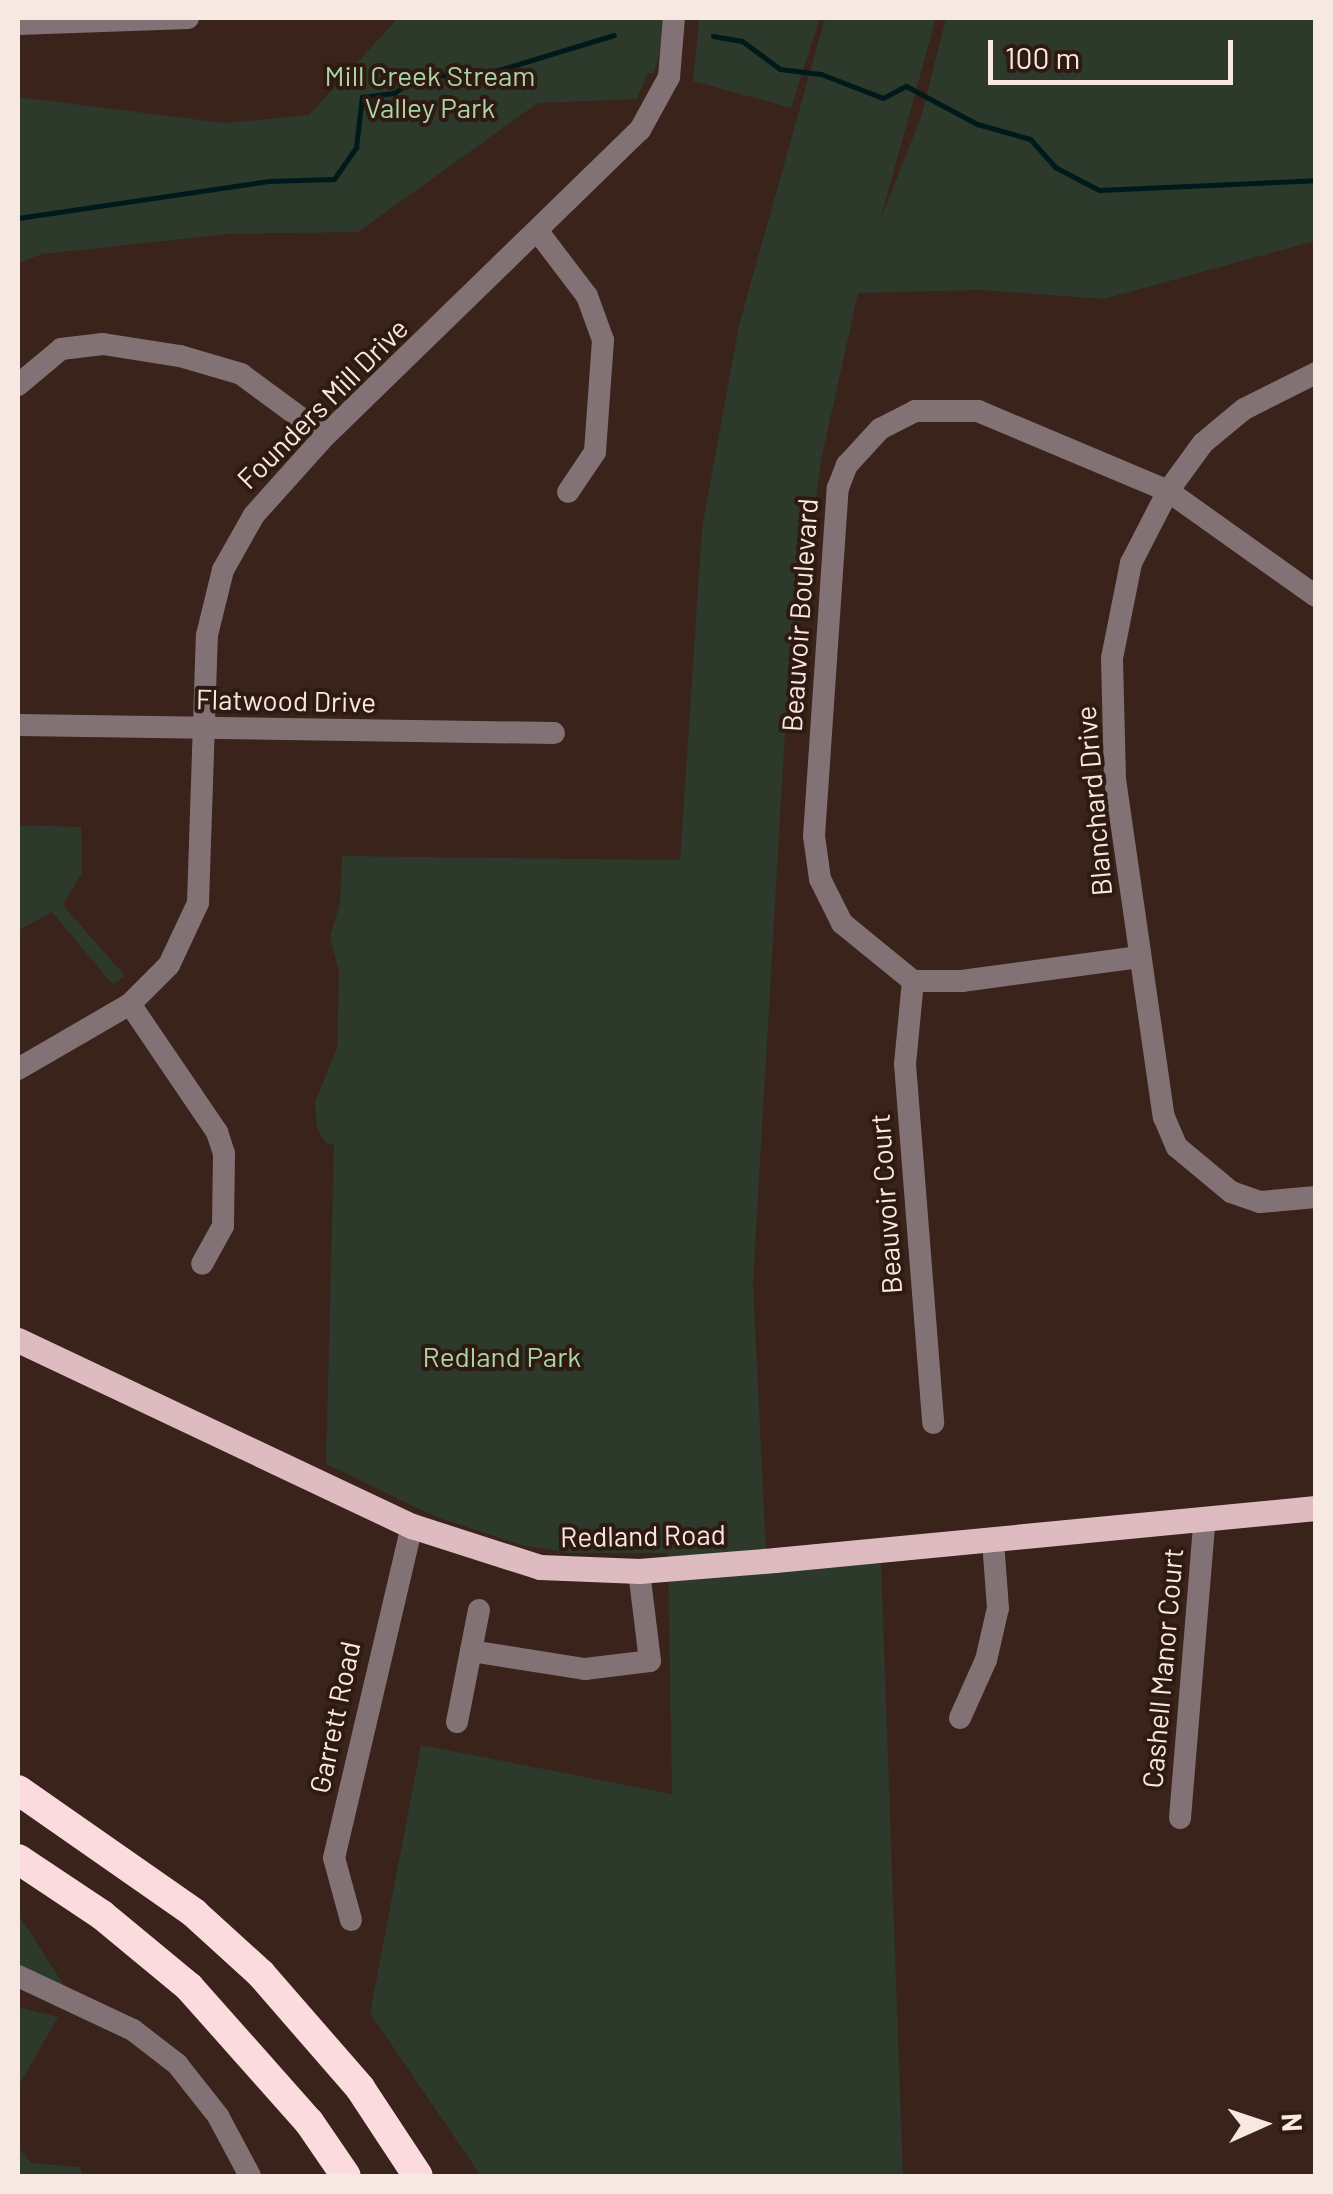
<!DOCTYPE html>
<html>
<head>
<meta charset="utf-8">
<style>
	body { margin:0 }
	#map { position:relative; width:1333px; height:2194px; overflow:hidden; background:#39231a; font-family:Barlow,sans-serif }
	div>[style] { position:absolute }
	.green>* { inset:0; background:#2c392b }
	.stream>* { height:5px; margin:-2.5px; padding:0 2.5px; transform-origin:2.5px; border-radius:2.5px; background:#001a1c }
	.minor>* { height:22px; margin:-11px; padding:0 11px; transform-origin:11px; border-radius:11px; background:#837275 }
	.major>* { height:25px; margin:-12.5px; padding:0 12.5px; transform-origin:12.5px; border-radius:12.5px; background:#debbc0 }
	.highway>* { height:30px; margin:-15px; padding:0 15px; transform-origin:15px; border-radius:15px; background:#fcdbdf }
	span { translate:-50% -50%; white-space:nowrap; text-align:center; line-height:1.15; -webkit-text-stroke:8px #2f1a11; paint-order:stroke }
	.park-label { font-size:28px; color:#aad5a8 }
	.street-label { font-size:28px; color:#f8e8e2 }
	.frame { position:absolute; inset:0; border:20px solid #f8e8e2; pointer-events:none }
	.north { position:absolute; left:1213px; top:2074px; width:100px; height:100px; -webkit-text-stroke:8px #2f1a11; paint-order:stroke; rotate:87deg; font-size:28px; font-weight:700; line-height:40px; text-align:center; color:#f8e8e2 }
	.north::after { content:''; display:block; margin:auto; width:35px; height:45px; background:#f8e8e2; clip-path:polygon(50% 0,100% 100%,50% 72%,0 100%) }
	.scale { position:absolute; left:988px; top:40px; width:245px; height:45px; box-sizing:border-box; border:5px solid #f8e8e2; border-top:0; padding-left:12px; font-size:30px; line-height:35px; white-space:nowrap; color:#f8e8e2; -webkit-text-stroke:8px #2f1a11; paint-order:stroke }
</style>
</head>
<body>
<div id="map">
	<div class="green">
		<i style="clip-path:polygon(398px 18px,665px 18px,666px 27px,654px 73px,648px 73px,637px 99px,538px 103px,358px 232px,229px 234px,42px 254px,18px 263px,18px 97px,224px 123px,309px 115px)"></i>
		<i style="clip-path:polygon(699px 18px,820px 18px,791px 108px,693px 81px)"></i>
		<i style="clip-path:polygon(825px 18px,936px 18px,880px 221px,921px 117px,946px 18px,1315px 18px,1315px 241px,1104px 299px,982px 290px,858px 293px,821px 461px,785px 733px,753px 1283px,767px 1572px,881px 1563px,903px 2176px,481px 2176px,370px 2013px,421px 1745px,672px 1794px,668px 1553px,570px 1553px,521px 1545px,436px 1517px,326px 1464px,334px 1144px,326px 1143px,317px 1129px,315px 1102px,337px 1048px,339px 972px,330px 937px,340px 903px,342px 856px,680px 860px,702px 528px,739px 325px)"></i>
		<i style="clip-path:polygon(18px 825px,81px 827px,82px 873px,63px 905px,125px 976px,113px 985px,52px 912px,18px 931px)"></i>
		<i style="clip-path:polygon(18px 1914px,73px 1999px,18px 1976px)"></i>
		<i style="clip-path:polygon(18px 2007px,58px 2017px,18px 2087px)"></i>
		<i style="clip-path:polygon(18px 2147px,31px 2163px,80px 2167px,83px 2176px,18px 2176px)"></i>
	</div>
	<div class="stream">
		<i style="left:713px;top:36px;width:29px;rotate:10deg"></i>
		<i style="left:742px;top:41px;width:47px;rotate:36.4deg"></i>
		<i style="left:780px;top:69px;width:41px;rotate:7deg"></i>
		<i style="left:821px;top:74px;width:66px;rotate:21.2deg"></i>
		<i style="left:883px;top:98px;width:26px;rotate:-28deg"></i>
		<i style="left:906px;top:86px;width:81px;rotate:28.2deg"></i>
		<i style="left:977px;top:124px;width:55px;rotate:15.8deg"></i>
		<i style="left:1030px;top:139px;width:38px;rotate:48deg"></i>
		<i style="left:1055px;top:167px;width:50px;rotate:27.6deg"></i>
		<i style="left:1099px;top:190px;width:217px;rotate:-2.6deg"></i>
		<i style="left:18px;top:218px;width:254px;rotate:-8.4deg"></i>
		<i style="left:269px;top:181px;width:65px;rotate:-1.8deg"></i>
		<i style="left:334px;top:179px;width:39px;rotate:-55deg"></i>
		<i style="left:356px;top:147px;width:50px;rotate:-83.2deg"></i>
		<i style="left:362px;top:97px;width:32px;rotate:-7deg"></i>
		<i style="left:394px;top:93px;width:32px;rotate:-35deg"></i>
		<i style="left:420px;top:75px;width:59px;rotate:1deg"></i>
		<i style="left:479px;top:76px;width:141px;rotate:-16.9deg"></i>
	</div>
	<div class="minor">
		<i style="left:18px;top:24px;width:170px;rotate:-2deg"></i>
		<i style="left:539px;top:233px;width:79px;rotate:52.7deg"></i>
		<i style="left:587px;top:296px;width:47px;rotate:70deg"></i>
		<i style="left:603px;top:340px;width:112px;rotate:94.1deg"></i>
		<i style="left:595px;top:452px;width:48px;rotate:124deg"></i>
		<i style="left:1316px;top:373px;width:80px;rotate:153.4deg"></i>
		<i style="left:1244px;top:409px;width:53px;rotate:140.3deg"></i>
		<i style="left:1203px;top:443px;width:59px;rotate:126.1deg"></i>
		<i style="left:1168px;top:491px;width:81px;rotate:117.2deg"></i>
		<i style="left:1131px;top:563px;width:97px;rotate:101.3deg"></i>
		<i style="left:1112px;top:658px;width:121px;rotate:88.6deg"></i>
		<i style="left:1115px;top:779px;width:342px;rotate:81.8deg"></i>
		<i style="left:1164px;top:1117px;width:33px;rotate:67deg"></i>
		<i style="left:1177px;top:1147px;width:70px;rotate:39.8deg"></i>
		<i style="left:1231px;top:1192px;width:31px;rotate:19deg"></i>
		<i style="left:1260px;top:1202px;width:56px;rotate:-5.1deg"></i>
		<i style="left:18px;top:385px;width:56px;rotate:-39.9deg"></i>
		<i style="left:61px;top:349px;width:42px;rotate:-6.8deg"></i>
		<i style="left:103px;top:344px;width:78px;rotate:8.9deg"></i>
		<i style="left:180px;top:356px;width:64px;rotate:16.4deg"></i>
		<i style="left:241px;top:374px;width:104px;rotate:36.4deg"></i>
		<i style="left:18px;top:725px;width:536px;rotate:0.86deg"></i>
		<i style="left:1139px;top:957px;width:179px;rotate:172.3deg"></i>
		<i style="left:962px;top:981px;width:49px;rotate:180deg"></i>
		<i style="left:913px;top:981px;width:92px;rotate:-140.8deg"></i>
		<i style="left:842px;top:923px;width:49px;rotate:-116.6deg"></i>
		<i style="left:820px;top:879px;width:43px;rotate:-97.9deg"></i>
		<i style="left:814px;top:836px;width:349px;rotate:-86.1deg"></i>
		<i style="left:838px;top:488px;width:25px;rotate:-69deg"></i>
		<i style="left:847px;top:465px;width:49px;rotate:-47.5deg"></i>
		<i style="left:880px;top:429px;width:39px;rotate:-27deg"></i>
		<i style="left:915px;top:411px;width:63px"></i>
		<i style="left:978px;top:411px;width:206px;rotate:22.8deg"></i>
		<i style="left:1168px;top:491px;width:181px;rotate:35.4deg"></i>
		<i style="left:913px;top:981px;width:83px;rotate:95.5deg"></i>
		<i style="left:905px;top:1064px;width:360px;rotate:85.5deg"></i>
		<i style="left:130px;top:1004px;width:155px;rotate:55.8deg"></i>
		<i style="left:217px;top:1132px;width:23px;rotate:72deg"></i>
		<i style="left:224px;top:1154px;width:72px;rotate:90.8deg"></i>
		<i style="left:223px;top:1226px;width:43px;rotate:118.9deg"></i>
		<i style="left:18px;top:1069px;width:129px;rotate:-30.1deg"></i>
		<i style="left:130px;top:1004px;width:55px;rotate:-45deg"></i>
		<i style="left:169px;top:965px;width:68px;rotate:-64.9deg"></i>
		<i style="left:198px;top:903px;width:268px;rotate:-88.1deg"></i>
		<i style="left:207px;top:635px;width:67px;rotate:-76.2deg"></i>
		<i style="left:223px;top:570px;width:63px;rotate:-60.6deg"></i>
		<i style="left:254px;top:515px;width:106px;rotate:-48.1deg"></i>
		<i style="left:325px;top:436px;width:439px;rotate:-44.2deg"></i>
		<i style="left:640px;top:130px;width:60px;rotate:-61.3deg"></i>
		<i style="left:669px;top:77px;width:59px;rotate:-85.2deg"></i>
		<i style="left:471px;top:1651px;width:115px;rotate:9deg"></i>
		<i style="left:585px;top:1669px;width:65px;rotate:-7deg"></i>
		<i style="left:650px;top:1661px;width:91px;rotate:-97deg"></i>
		<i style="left:960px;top:1718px;width:64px;rotate:-65.9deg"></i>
		<i style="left:986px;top:1660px;width:53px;rotate:-77deg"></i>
		<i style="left:998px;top:1608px;width:66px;rotate:-94.3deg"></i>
		<i style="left:457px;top:1722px;width:114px;rotate:-78.9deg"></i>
		<i style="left:1180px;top:1818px;width:296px;rotate:-85.3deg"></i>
		<i style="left:351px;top:1920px;width:64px;rotate:-105.3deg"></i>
		<i style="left:334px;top:1858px;width:341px;rotate:-76.8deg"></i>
		<i style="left:18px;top:1976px;width:127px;rotate:25.2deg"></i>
		<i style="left:133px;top:2030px;width:56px;rotate:37.7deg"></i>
		<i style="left:177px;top:2064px;width:66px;rotate:51.7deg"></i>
		<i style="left:218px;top:2116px;width:68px;rotate:61.9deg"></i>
	</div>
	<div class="major">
		<i style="left:18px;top:1340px;width:436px;rotate:25.3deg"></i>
		<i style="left:412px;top:1526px;width:134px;rotate:17.8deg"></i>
		<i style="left:540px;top:1567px;width:99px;rotate:2.3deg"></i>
		<i style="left:639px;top:1571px;width:136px;rotate:-4.6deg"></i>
		<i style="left:775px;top:1560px;width:543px;rotate:-5.49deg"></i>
	</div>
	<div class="highway">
		<i style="left:18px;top:1790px;width:215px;rotate:34.9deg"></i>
		<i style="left:194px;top:1913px;width:91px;rotate:42.3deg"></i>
		<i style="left:261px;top:1974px;width:151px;rotate:49deg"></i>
		<i style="left:360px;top:2088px;width:105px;rotate:56.6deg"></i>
		<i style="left:18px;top:1859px;width:101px;rotate:33.7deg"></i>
		<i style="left:102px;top:1915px;width:113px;rotate:39.6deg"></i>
		<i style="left:189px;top:1987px;width:181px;rotate:48.4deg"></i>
		<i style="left:309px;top:2122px;width:65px;rotate:55.6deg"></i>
	</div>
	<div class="park-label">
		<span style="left:430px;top:91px">Mill Creek Stream<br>Valley Park</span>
		<span style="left:502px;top:1356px">Redland Park</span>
	</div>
	<div class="street-label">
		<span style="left:322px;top:403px;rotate:-45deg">Founders Mill Drive</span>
		<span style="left:799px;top:615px;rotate:-86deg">Beauvoir Boulevard</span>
		<span style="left:286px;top:700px;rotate:1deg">Flatwood Drive</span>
		<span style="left:1093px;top:801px;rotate:-95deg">Blanchard Drive</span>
		<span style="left:885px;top:1204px;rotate:-94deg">Beauvoir Court</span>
		<span style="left:643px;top:1535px;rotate:-1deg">Redland Road</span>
		<span style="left:1162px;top:1668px;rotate:-85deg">Cashell Manor Court</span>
		<span style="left:334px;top:1717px;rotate:-78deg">Garrett Road</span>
	</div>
	<div class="frame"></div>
	<div class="north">N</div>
	<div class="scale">100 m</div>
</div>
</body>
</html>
